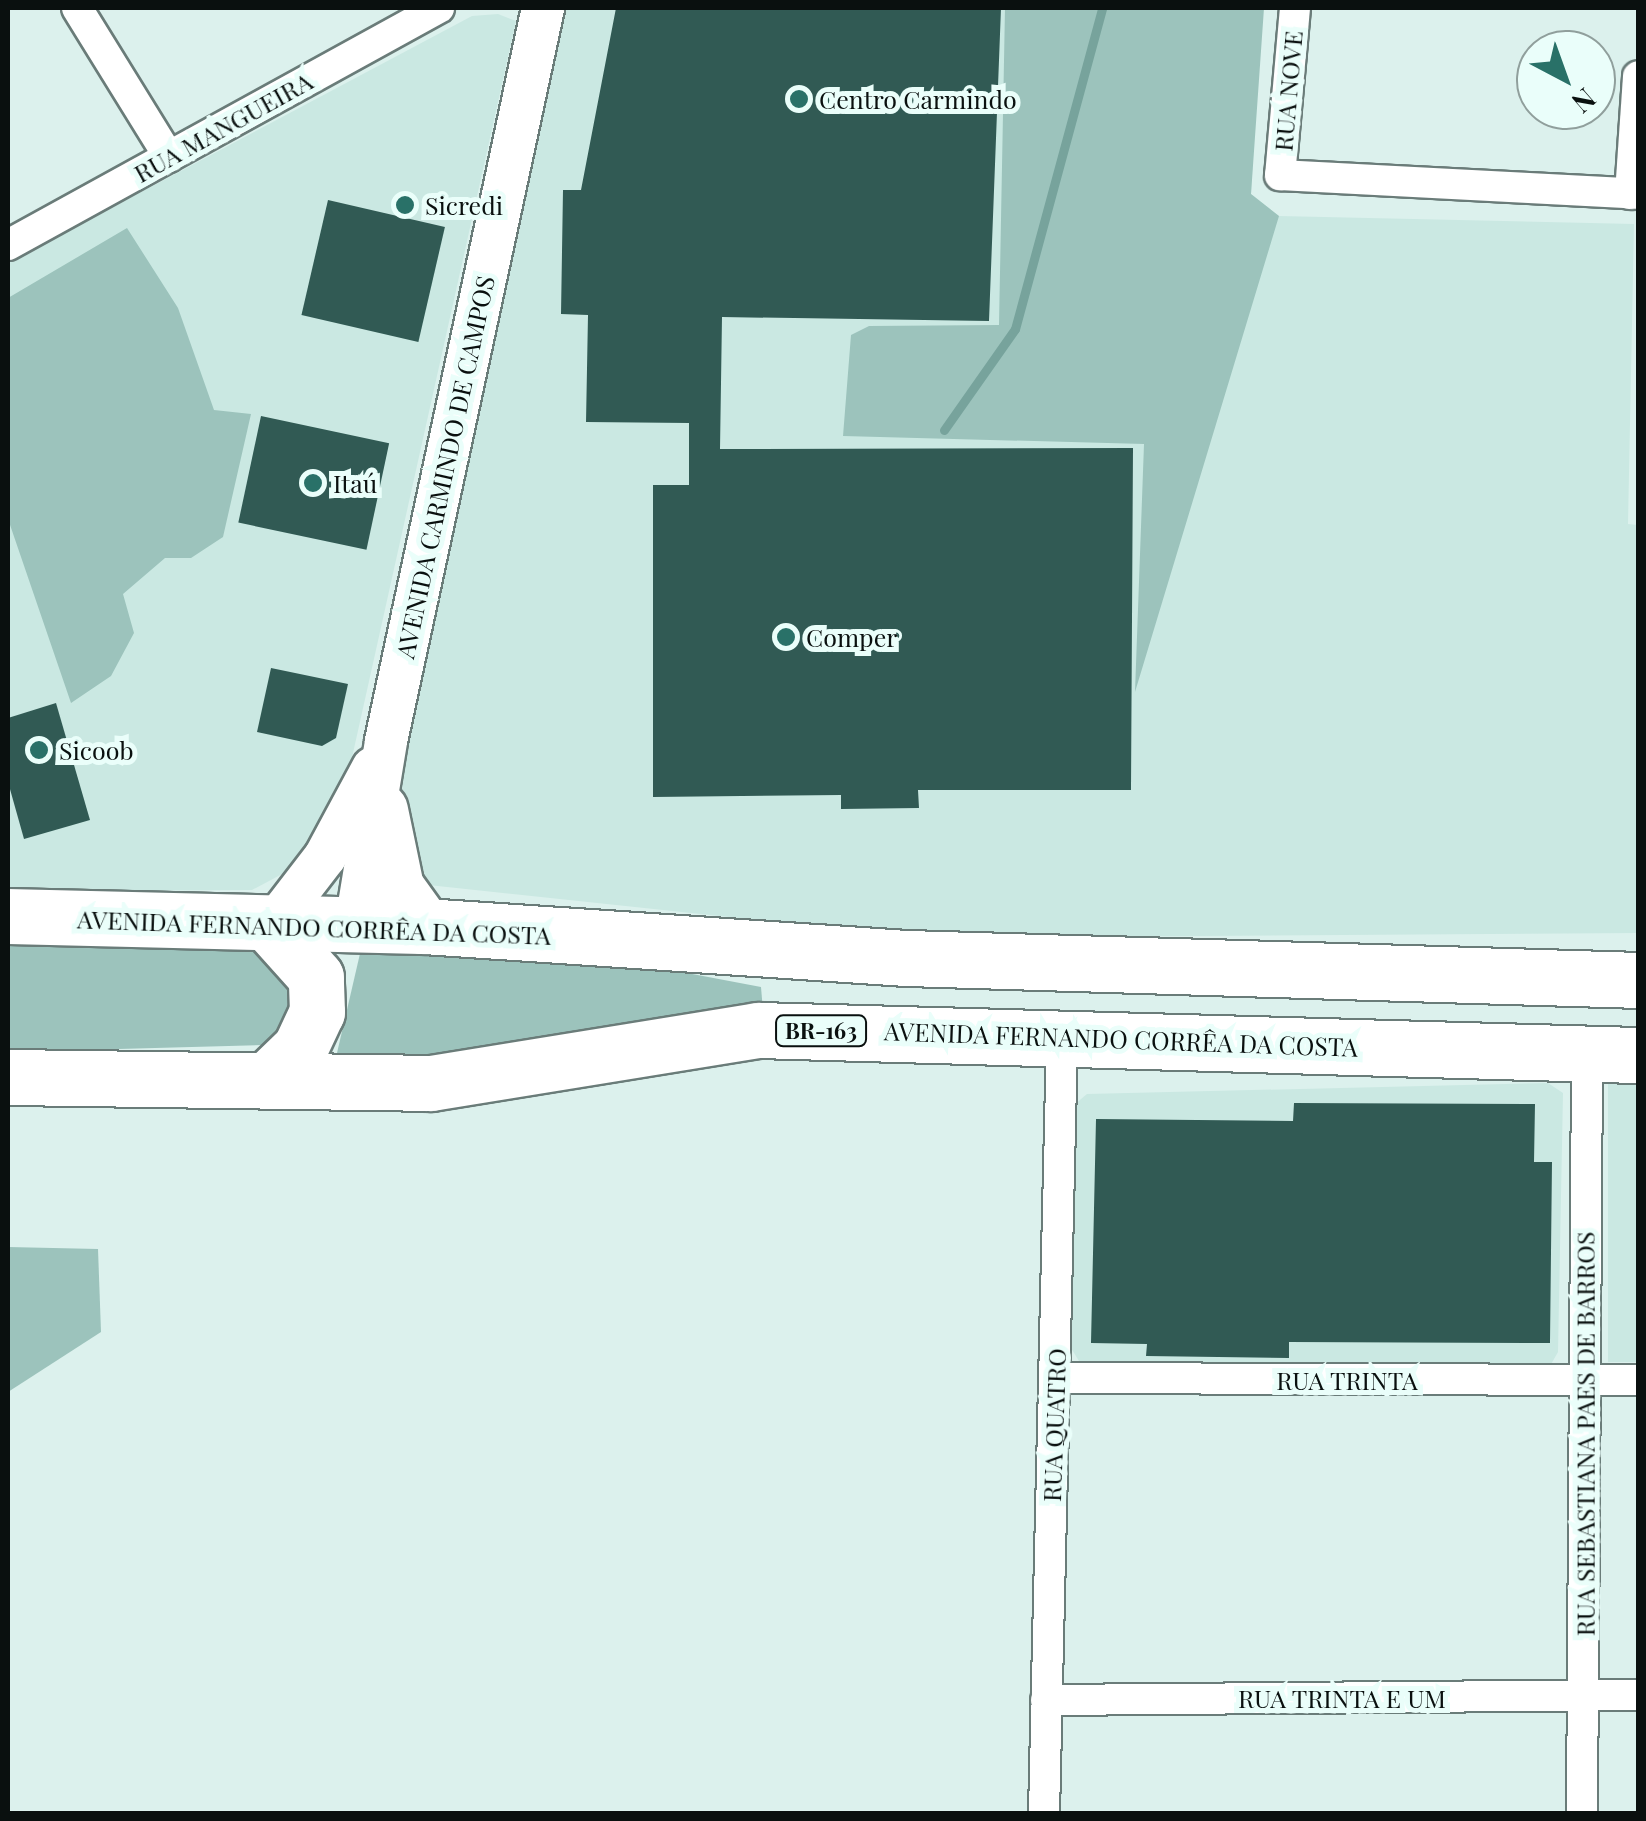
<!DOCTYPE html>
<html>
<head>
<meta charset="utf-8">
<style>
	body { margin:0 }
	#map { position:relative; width:1646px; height:1821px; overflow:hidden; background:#dcf1ed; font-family:"Playfair Display",serif }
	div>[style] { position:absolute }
	.built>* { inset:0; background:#cae8e2; transform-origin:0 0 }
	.green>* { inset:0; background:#9cc3bc }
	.stream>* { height:9px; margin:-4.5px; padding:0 4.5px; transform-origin:4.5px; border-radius:4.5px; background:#77a39c }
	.building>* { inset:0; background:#315a54; transform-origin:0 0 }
	.roads { filter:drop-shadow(2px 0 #6a7c79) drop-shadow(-2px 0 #6a7c79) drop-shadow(0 2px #6a7c79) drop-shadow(0 -2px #6a7c79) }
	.street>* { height:30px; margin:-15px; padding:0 15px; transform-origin:15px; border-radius:15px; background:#fff }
	.secondary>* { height:42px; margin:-21px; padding:0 21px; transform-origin:21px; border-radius:21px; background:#fff }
	.highway>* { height:55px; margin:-27.5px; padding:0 27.5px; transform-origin:27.5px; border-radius:27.5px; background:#fff }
	.dots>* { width:28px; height:28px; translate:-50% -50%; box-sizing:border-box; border:5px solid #eafefa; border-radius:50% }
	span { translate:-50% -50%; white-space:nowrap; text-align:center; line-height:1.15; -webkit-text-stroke:10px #eafefa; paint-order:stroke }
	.shield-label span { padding:2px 8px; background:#eafefa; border:2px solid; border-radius:8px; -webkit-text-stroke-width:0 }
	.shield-label { font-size:22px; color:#0a100f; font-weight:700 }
	.street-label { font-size:25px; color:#0a100f }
	.poi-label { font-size:25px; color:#0a100f }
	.left { translate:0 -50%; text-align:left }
	.frame { position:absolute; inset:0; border:10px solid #0a100f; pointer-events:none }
	.north { position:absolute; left:1516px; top:30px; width:100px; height:100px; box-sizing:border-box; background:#eafefa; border:2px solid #909f9c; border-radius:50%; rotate:139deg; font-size:28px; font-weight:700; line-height:40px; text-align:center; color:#0a100f }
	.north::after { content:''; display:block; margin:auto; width:35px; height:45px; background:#297168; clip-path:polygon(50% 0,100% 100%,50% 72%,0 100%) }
</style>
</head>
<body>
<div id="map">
	<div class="built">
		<i style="clip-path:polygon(564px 8px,1261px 8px,1251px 194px,1279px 216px,1634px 224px,1628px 524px,1638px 525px,1638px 933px,927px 938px,419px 884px,398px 860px,398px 764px)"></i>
		<i style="clip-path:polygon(498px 14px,516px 21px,343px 798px,299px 865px,252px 890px,8px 891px,8px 263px,472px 16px)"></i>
		<i style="left:1608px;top:1069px;width:30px;height:293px"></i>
		<i style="clip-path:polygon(1548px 1083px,1563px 1093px,1558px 1352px,1550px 1366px,1079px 1361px,1066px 1340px,1074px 1105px,1087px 1094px)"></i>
	</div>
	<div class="green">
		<i style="clip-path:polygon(1005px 8px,1264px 8px,1251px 194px,1279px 216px,1135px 692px,1144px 444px,843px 436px,851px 335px,869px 326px,999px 325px)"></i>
		<i style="clip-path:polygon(127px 228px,178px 308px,214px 410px,251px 414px,223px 537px,191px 558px,165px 558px,123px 594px,134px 633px,111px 676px,71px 703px,8px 519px,8px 298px)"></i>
		<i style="clip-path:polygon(365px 932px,576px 952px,761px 987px,763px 1011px,476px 1055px,337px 1053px)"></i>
		<i style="clip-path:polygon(263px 939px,302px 967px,284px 1037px,263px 1045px,8px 1052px,8px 940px)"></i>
		<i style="clip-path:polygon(8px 1247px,98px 1249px,101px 1332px,8px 1392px)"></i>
	</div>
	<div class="stream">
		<i style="left:944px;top:430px;width:123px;rotate:-54.9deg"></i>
		<i style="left:1015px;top:329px;width:333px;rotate:-74.8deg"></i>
	</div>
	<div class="building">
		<i style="clip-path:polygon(616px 8px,1001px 8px,989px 321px,722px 317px,720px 449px,1133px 448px,1131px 790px,918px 790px,919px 808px,841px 809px,841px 795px,653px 797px,653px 485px,689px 485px,689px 423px,586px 422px,588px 315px,561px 314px,563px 190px,581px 190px)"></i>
		<i style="left:328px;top:200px;width:120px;height:118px;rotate:13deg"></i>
		<i style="left:261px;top:416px;width:131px;height:109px;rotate:12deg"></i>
		<i style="clip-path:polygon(271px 668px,348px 684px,336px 738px,322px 746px,257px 732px)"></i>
		<i style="clip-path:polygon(56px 703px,90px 820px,24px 839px,8px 782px,8px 718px)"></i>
		<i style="clip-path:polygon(1294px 1103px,1535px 1104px,1534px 1162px,1552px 1162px,1550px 1343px,1289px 1342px,1289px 1358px,1146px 1356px,1147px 1344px,1091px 1343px,1096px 1119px,1293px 1121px)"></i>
	</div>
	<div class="roads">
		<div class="street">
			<i style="left:77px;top:8px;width:175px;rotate:58.3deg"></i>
			<i style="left:1295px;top:8px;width:168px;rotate:95.1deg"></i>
			<i style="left:1280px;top:175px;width:359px;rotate:3deg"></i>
			<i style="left:1630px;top:194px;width:118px;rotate:-86.1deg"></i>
			<i style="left:8px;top:245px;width:492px;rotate:-28.8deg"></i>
			<i style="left:1055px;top:1378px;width:583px;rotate:0.2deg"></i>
			<i style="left:1046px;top:1700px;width:592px;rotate:-0.48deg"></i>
			<i style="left:1044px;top:1814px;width:778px;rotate:-88.67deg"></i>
			<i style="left:1582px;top:1814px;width:759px;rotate:-89.62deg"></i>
		</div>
		<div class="secondary">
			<i style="left:271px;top:927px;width:88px;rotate:-52.4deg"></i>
			<i style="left:325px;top:857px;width:101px;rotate:-61.7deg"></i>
			<i style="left:355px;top:929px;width:191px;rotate:-80.6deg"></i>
			<i style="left:386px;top:741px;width:750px;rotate:-77.91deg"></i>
		</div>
		<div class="highway">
			<i style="left:380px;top:810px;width:79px;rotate:78.3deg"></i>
			<i style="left:396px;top:887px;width:48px;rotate:54.3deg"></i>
			<i style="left:8px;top:916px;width:416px;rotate:1.4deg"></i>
			<i style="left:424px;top:926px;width:484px;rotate:3.8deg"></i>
			<i style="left:907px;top:958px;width:731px;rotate:1.72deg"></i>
			<i style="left:271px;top:1076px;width:40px;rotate:-44deg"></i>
			<i style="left:300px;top:1048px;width:40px;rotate:-65deg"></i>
			<i style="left:317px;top:1012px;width:35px;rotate:-92deg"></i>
			<i style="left:316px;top:977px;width:67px;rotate:-132deg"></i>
			<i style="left:8px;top:1077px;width:423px;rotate:0.8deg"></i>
			<i style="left:431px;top:1083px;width:331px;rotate:-9.2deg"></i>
			<i style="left:758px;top:1030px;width:880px;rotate:1.63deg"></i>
		</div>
	</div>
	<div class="dots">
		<i style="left:799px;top:99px;background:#297168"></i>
		<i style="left:405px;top:205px;background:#297168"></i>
		<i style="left:313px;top:483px;background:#297168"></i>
		<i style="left:786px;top:637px;background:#297168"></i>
		<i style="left:39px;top:750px;background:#297168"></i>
	</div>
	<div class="shield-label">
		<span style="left:821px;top:1031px">BR-163</span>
	</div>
	<div class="street-label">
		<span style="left:1288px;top:91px;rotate:-85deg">RUA NOVE</span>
		<span style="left:223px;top:127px;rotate:-29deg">RUA MANGUEIRA</span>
		<span style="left:445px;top:467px;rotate:-78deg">AVENIDA CARMINDO DE CAMPOS</span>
		<span style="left:314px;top:927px;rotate:2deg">AVENIDA FERNANDO CORRÊA DA COSTA</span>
		<span style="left:1121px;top:1039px;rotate:2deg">AVENIDA FERNANDO CORRÊA DA COSTA</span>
		<span style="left:1347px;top:1380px">RUA TRINTA</span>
		<span style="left:1054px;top:1425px;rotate:-88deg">RUA QUATRO</span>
		<span style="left:1585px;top:1434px;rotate:-90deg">RUA SEBASTIANA PAES DE BARROS</span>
		<span style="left:1342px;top:1698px">RUA TRINTA E UM</span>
	</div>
	<div class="poi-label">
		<span class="left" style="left:819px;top:99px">Centro Carmindo</span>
		<span class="left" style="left:425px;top:205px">Sicredi</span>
		<span class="left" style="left:333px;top:483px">Itaú</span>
		<span class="left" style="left:806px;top:637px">Comper</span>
		<span class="left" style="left:59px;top:750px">Sicoob</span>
	</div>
	<div class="frame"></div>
	<div class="north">N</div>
</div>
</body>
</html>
